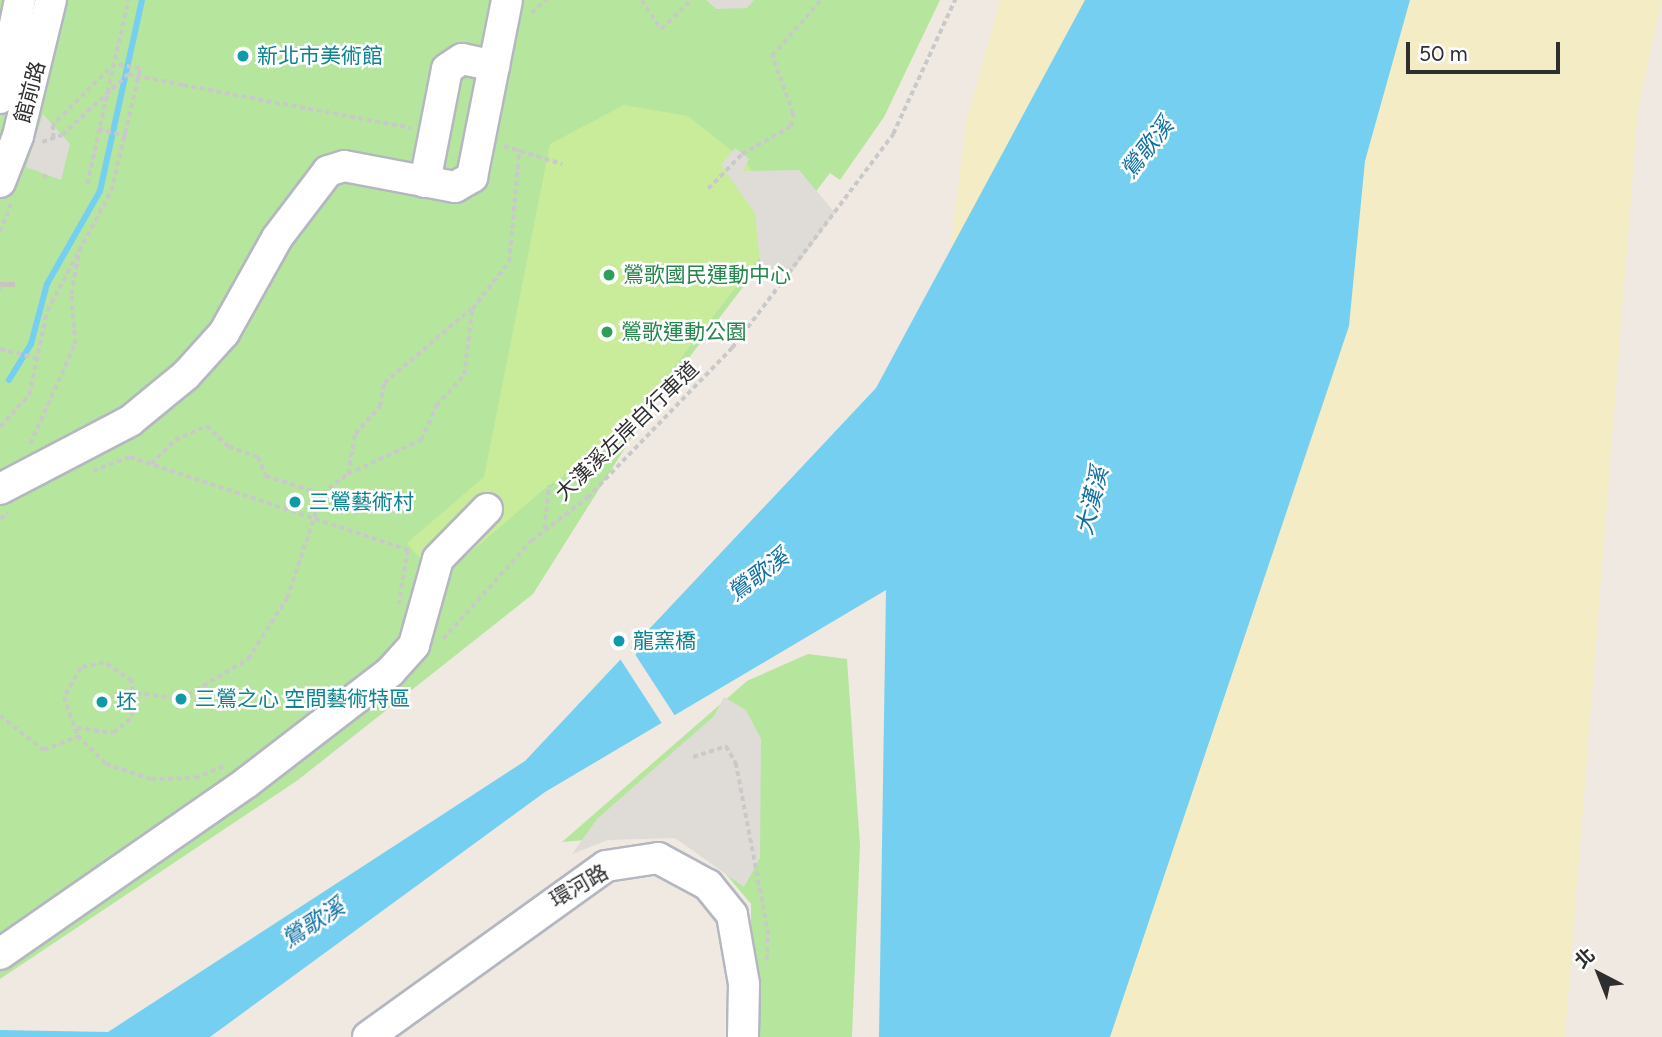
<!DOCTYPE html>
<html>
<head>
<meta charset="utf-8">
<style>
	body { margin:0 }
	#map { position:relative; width:1662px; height:1037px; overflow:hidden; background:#efe9e1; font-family:Figtree,"Noto Sans TC",sans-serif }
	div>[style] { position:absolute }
	.green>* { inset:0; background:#b6e59e }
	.sand>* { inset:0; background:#f3ecc5 }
	.pitch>* { inset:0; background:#c9ec9a }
	.plaza>* { inset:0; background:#dfdcd8 }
	.water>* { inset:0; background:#75cff0 }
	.pier>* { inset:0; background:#efe9e1; transform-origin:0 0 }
	.stream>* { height:6px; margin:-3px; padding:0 3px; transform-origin:3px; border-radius:3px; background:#75cff0 }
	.minor-tunnel>* { height:30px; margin-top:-15px; transform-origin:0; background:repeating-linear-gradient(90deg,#c8c4bd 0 30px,transparent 0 45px) }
	.path>* { height:3.5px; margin-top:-1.75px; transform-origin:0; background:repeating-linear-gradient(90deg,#c9c9c9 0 5px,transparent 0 8.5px) }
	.roads { filter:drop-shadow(2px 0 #b4b7c1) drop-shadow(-2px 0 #b4b7c1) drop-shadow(0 2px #b4b7c1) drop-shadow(0 -2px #b4b7c1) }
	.minor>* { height:30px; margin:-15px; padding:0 15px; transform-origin:15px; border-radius:15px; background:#fff }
	.path-bridge>* { height:3.5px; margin-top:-1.75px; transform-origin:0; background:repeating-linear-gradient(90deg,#c9c9c9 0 5px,transparent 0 8.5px) }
	.dots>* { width:19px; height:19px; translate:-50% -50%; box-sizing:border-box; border:4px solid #fff; border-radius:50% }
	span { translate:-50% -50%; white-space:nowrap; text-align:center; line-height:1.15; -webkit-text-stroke:5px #fff; paint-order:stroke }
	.culture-label { font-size:21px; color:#0d838f }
	.left { translate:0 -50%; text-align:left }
	.street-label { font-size:21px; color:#2e2e2e }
	.leisure-label { font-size:21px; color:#27864d }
	.water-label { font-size:23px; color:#0d6fa3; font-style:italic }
	.north { position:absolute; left:1564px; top:939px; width:70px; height:70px; -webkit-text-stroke:5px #fff; paint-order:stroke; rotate:318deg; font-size:19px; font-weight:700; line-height:28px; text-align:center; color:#2e2e2e }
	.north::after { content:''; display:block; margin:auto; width:24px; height:32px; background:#2e2e2e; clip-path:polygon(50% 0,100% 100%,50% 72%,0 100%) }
	.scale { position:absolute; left:1406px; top:42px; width:154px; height:32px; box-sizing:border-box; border:4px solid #2e2e2e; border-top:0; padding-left:9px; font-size:21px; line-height:24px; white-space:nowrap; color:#2e2e2e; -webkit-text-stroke:5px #fff; paint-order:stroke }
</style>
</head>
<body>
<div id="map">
	<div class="green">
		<i style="clip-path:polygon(0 0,940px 0,884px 117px,840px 180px,830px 173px,649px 410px,533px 594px,298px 780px,0 979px)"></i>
		<i style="clip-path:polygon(808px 654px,847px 659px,860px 845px,852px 1037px,751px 1037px,751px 904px,705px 849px,669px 833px,562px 842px,747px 681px)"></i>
	</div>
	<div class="sand">
		<i style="clip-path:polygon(1000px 0,1662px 0,1638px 109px,1565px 1037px,907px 1037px,914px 546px,966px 122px)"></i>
	</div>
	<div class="pitch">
		<i style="clip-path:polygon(624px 105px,688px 116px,747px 163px,782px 228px,620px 436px,549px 485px,438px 580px,407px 543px,484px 477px,550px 144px)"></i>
	</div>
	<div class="plaza">
		<i style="clip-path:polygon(706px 0,754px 0,747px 8px,716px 9px)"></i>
		<i style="clip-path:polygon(43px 114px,70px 144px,61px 180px,26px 167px)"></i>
		<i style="clip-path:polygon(735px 148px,749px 159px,743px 171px,799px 170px,835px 213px,787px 279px,760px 262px,755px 213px,721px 165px)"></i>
		<i style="clip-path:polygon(724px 697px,746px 710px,761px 739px,760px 858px,744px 887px,675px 838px,608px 840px,572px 854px,597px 819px,714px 716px)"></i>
	</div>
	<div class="water">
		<i style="clip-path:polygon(1085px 0,1410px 0,1365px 161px,1349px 326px,1110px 1037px,879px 1037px,886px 590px,545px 792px,210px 1037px,0 1037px,0 1030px,108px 1032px,525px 761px,876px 388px)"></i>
	</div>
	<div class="pier">
		<i style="left:629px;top:645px;width:87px;height:15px;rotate:57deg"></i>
	</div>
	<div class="stream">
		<i style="left:9px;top:380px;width:42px;rotate:-58.6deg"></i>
		<i style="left:31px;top:344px;width:62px;rotate:-75.1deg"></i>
		<i style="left:47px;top:284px;width:107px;rotate:-60.3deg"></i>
		<i style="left:100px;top:191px;width:196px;rotate:-77.6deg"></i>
	</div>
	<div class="minor-tunnel">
		<i style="left:0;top:282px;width:5px;rotate:90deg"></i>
	</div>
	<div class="path">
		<i style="left:642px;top:0;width:35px;rotate:57deg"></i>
		<i style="left:661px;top:29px;width:42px;rotate:-44deg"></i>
		<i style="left:531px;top:13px;width:20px;rotate:-41deg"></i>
		<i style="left:183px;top:85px;width:232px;rotate:10.7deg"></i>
		<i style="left:98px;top:129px;width:30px;rotate:14deg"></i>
		<i style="left:42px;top:142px;width:21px;rotate:-19deg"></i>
		<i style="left:504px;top:146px;width:61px;rotate:17.2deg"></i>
		<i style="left:44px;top:178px;width:4px;rotate:-63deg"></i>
		<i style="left:87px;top:184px;width:189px;rotate:-77.4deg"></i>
		<i style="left:708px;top:189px;width:49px;rotate:-45.8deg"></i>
		<i style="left:742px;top:154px;width:56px;rotate:-29.7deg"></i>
		<i style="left:791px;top:126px;width:12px;rotate:-81deg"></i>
		<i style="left:793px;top:114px;width:62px;rotate:-109.9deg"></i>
		<i style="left:772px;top:56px;width:74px;rotate:-48.8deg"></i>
		<i style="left:0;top:232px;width:30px;rotate:-69deg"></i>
		<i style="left:0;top:285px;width:5px;rotate:90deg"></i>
		<i style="left:0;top:349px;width:38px;rotate:14deg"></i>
		<i style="left:0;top:427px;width:43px;rotate:-47.8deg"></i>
		<i style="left:29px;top:395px;width:86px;rotate:-77.9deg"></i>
		<i style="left:47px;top:311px;width:136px;rotate:-61.9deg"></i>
		<i style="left:111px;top:191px;width:125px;rotate:-76.6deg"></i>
		<i style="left:140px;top:69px;width:25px;rotate:-169deg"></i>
		<i style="left:115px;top:64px;width:87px;rotate:135.5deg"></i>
		<i style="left:53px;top:125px;width:17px;rotate:87deg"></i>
		<i style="left:30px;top:444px;width:110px;rotate:-65.8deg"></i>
		<i style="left:75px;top:344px;width:50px;rotate:-94.6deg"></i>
		<i style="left:71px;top:294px;width:49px;rotate:-79.4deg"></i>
		<i style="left:151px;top:464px;width:34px;rotate:-45deg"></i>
		<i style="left:175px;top:440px;width:35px;rotate:-24deg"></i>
		<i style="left:207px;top:426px;width:30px;rotate:44deg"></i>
		<i style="left:229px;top:447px;width:31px;rotate:19deg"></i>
		<i style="left:258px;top:457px;width:21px;rotate:67deg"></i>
		<i style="left:266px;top:476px;width:59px;rotate:17.8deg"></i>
		<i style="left:93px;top:471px;width:40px;rotate:-21deg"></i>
		<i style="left:130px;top:457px;width:293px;rotate:18.5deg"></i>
		<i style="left:408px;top:550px;width:55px;rotate:99.5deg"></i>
		<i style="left:348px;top:474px;width:41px;rotate:-80.1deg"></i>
		<i style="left:355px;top:434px;width:38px;rotate:-48deg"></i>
		<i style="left:380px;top:406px;width:23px;rotate:-80deg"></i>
		<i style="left:384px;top:383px;width:114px;rotate:-40.4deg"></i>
		<i style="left:0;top:519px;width:10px;rotate:-37deg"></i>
		<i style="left:544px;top:529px;width:44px;rotate:-83.5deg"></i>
		<i style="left:443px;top:639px;width:132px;rotate:-48.1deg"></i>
		<i style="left:531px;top:541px;width:71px;rotate:-37.5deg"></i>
		<i style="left:587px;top:498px;width:209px;rotate:-46deg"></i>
		<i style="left:732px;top:348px;width:268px;rotate:-53deg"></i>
		<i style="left:893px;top:134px;width:148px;rotate:-65.2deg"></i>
		<i style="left:136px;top:693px;width:45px;rotate:7.6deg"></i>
		<i style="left:181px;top:699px;width:78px;rotate:-30.8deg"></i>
		<i style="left:248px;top:659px;width:72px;rotate:-57.4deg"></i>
		<i style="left:287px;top:598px;width:110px;rotate:-71.4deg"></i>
		<i style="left:322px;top:494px;width:33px;rotate:-38deg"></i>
		<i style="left:348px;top:474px;width:81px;rotate:-25deg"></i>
		<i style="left:421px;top:440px;width:37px;rotate:-66deg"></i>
		<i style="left:436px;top:406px;width:42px;rotate:-47.9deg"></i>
		<i style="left:464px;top:375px;width:66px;rotate:-83.1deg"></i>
		<i style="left:472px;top:309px;width:60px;rotate:-51.8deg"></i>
		<i style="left:509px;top:262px;width:113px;rotate:-84.9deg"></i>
		<i style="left:0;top:716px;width:56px;rotate:37.7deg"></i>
		<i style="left:44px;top:750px;width:37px;rotate:-22deg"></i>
		<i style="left:77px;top:728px;width:36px;rotate:8deg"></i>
		<i style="left:113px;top:733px;width:25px;rotate:-40deg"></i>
		<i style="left:132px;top:717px;width:36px;rotate:-90deg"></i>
		<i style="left:132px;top:681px;width:33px;rotate:-147deg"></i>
		<i style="left:104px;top:663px;width:24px;rotate:168deg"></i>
		<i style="left:81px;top:668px;width:34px;rotate:120deg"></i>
		<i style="left:64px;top:697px;width:41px;rotate:70.3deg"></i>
		<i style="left:78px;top:736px;width:40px;rotate:45deg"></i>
		<i style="left:106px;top:764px;width:47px;rotate:18.4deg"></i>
		<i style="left:151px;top:779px;width:44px;rotate:-1.3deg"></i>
		<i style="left:195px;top:778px;width:31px;rotate:-22deg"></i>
		<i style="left:693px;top:757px;width:35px;rotate:-18deg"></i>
		<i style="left:726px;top:746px;width:20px;rotate:60deg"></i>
		<i style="left:736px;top:763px;width:170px;rotate:79.2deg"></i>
		<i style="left:768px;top:930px;width:35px;rotate:92deg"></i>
	</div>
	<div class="roads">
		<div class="minor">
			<i style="left:0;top:98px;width:100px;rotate:-78.5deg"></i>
			<i style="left:0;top:182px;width:49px;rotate:-68.6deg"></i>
			<i style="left:18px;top:136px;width:140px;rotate:-76.4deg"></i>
			<i style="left:425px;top:182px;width:115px;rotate:-79deg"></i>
			<i style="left:447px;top:69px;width:18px;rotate:-34deg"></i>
			<i style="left:462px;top:59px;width:33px;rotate:12deg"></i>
			<i style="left:0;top:489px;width:147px;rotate:-27.6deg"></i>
			<i style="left:130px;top:421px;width:72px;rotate:-39.4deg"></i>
			<i style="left:186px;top:375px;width:57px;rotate:-47.9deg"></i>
			<i style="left:224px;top:333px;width:109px;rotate:-60.8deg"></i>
			<i style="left:277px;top:238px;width:84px;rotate:-52.7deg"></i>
			<i style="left:328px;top:171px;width:17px;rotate:-17deg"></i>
			<i style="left:344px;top:166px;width:113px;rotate:10.7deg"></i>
			<i style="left:455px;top:187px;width:20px;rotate:-30deg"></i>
			<i style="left:472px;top:177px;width:180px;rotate:-78.8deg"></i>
			<i style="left:0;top:954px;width:300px;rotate:-34.8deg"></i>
			<i style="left:246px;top:783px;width:182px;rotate:-37.6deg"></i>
			<i style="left:390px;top:672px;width:36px;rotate:-48deg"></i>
			<i style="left:414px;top:645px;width:89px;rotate:-74.4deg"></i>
			<i style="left:438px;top:559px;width:70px;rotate:-45.6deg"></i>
			<i style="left:368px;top:1037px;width:293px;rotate:-35.7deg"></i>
			<i style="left:606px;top:866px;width:53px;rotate:-8.7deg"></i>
			<i style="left:658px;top:858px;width:57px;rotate:28.4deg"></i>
			<i style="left:708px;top:885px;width:38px;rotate:51deg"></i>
			<i style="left:732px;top:915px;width:70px;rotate:80.1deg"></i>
			<i style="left:744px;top:984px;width:53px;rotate:91.1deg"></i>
		</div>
	</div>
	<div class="path-bridge">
		<i style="left:62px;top:135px;width:90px;rotate:-42.7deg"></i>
		<i style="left:128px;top:74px;width:56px;rotate:11.3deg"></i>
	</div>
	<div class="dots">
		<i style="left:243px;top:56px;background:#0f9aa8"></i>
		<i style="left:609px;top:275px;background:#2e9e5b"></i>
		<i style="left:607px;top:332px;background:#2e9e5b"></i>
		<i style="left:295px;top:502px;background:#0f9aa8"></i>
		<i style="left:619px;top:641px;background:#0f9aa8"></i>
		<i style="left:181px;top:699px;background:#0f9aa8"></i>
		<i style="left:102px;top:702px;background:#0f9aa8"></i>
	</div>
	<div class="culture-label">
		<span class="left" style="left:257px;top:56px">新北市美術館</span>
		<span class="left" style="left:309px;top:502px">三鶯藝術村</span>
		<span class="left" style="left:633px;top:641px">龍窯橋</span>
		<span class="left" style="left:195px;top:699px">三鶯之心 空間藝術特區</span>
		<span class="left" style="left:116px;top:702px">坯</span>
	</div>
	<div class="street-label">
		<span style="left:30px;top:92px;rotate:-75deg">館前路</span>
		<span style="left:627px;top:431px;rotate:-44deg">大漢溪左岸自行車道</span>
		<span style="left:579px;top:886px;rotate:-30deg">環河路</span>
	</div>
	<div class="leisure-label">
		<span class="left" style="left:623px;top:275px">鶯歌國民運動中心</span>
		<span class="left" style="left:621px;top:332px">鶯歌運動公園</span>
	</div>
	<div class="water-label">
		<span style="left:1147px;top:148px;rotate:-52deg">鶯歌溪</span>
		<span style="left:1092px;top:501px;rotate:-76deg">大漢溪</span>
		<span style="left:758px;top:575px;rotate:-37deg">鶯歌溪</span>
		<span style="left:313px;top:923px;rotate:-33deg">鶯歌溪</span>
	</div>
	<div class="north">北</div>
	<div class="scale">50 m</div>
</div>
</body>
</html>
